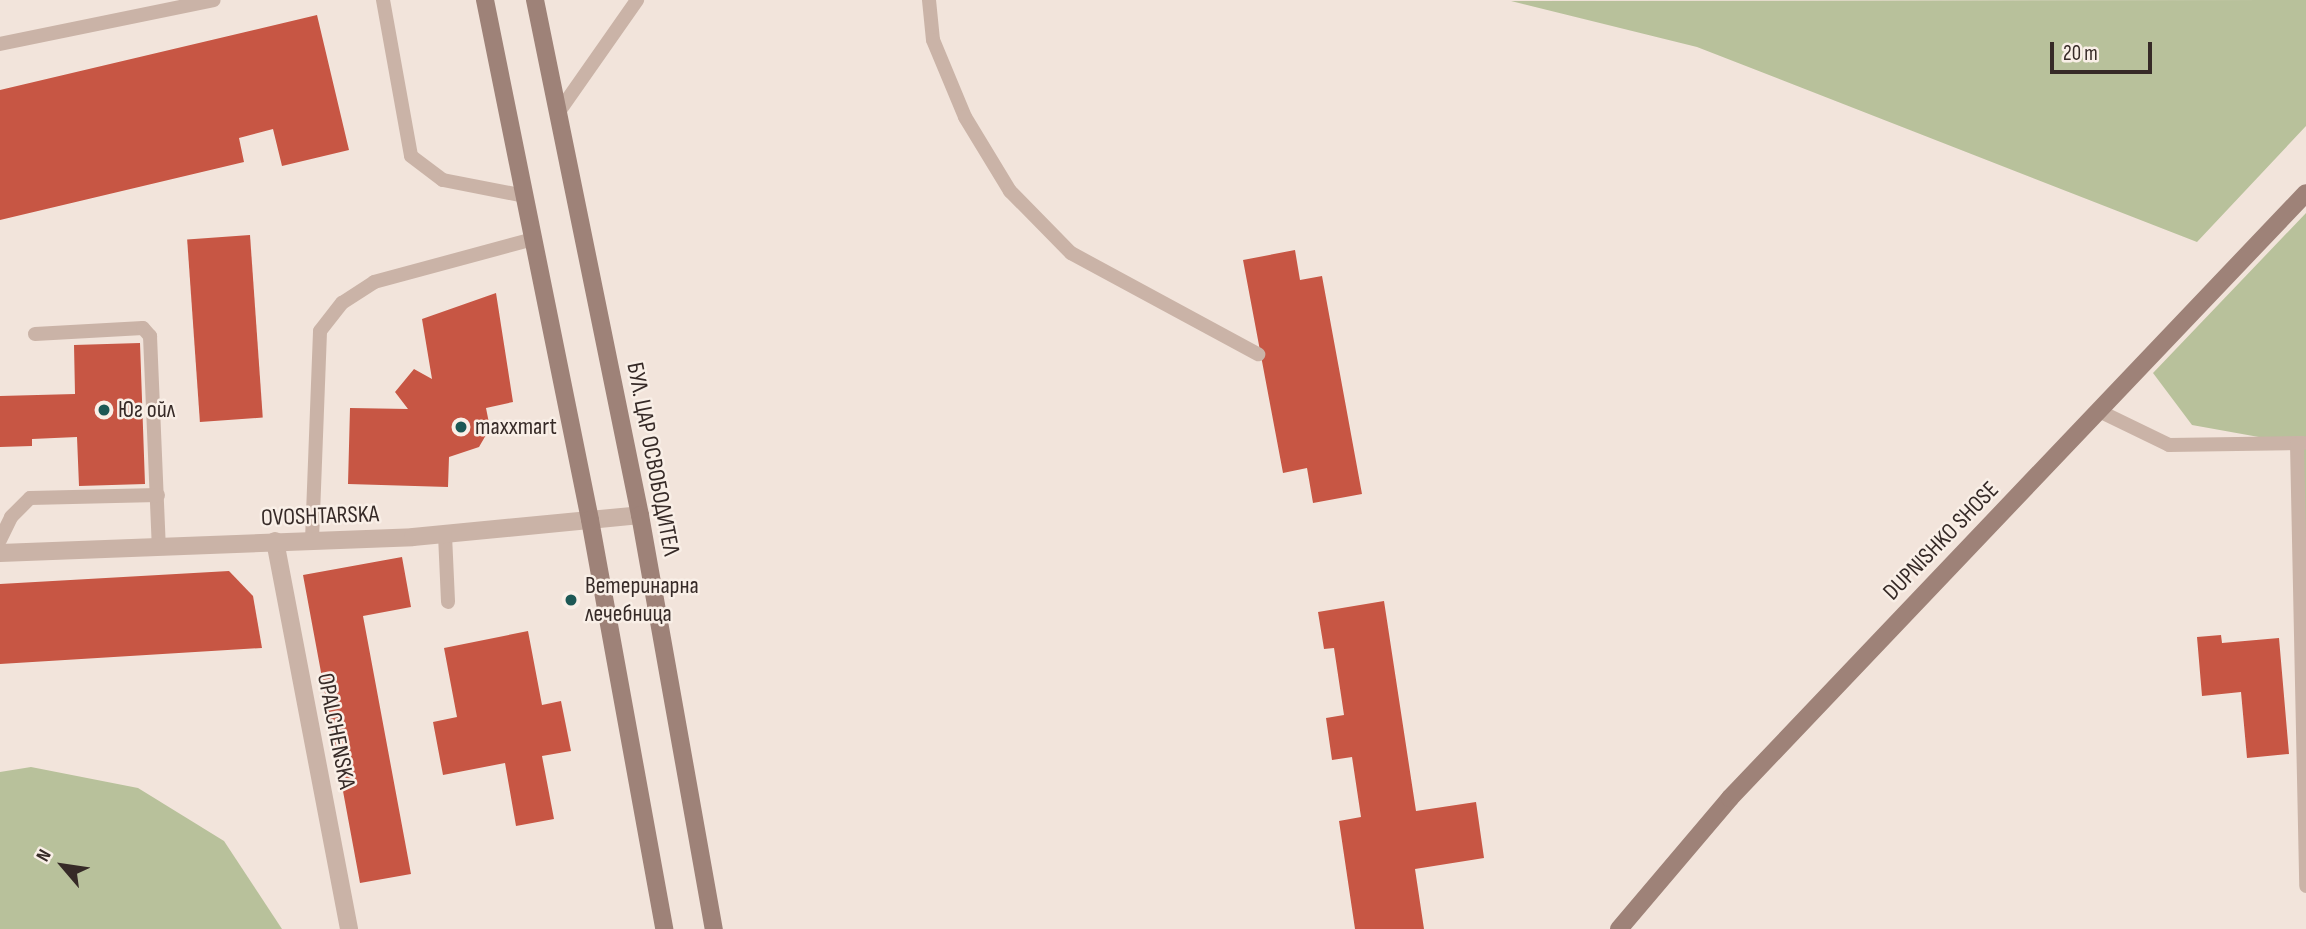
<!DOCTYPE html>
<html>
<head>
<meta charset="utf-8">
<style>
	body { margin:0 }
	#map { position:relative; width:2306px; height:929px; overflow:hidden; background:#f2e4db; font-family:"Sofia Sans Condensed",sans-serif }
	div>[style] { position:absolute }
	.green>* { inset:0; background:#b8c19b }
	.building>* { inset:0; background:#c75644; transform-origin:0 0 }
	.lane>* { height:14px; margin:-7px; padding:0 7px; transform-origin:7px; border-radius:7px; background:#cab3a7 }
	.street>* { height:18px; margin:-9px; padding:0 9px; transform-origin:9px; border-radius:9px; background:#cab3a7 }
	.secondary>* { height:18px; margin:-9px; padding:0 9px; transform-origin:9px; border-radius:9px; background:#9e8278 }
	.dots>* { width:19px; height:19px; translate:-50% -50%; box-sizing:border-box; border:4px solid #f9efe7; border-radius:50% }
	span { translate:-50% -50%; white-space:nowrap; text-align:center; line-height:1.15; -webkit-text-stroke:5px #f9efe7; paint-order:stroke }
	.poi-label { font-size:24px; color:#362a27 }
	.left { translate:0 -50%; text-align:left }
	.street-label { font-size:24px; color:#362a27 }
	.north { position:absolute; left:28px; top:831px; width:70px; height:70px; -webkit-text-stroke:5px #f9efe7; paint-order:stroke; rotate:299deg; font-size:19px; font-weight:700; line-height:28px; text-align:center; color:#362a27 }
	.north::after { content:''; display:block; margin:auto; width:24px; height:32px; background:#362a27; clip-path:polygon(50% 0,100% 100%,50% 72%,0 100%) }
	.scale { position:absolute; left:2050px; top:42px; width:102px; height:32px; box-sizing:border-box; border:4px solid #362a27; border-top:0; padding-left:9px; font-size:21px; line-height:24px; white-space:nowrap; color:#362a27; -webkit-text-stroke:5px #f9efe7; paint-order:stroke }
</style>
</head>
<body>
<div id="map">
	<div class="green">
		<i style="clip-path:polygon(2306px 0,2306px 126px,2197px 242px,1697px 47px,1511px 1px)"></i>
		<i style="clip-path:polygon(2306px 213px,2306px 886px,2297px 444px,2192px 425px,2153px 373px)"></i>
		<i style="clip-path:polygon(31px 767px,138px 788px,224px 841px,282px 929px,0 929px,0 772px)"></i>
	</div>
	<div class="building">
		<i style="clip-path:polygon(317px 15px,349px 150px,282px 166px,273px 129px,239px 138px,244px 162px,0 220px,0 90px)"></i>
		<i style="left:250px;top:235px;width:183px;height:63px;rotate:86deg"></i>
		<i style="clip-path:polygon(1295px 250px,1300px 280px,1322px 276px,1362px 494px,1313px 503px,1307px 468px,1283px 473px,1243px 260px)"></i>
		<i style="clip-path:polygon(496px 293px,513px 402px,486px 408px,490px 428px,479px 447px,449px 457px,448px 487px,348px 484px,350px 408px,408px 409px,395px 392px,414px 369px,432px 379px,422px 319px)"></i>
		<i style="clip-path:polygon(140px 343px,145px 484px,79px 486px,77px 437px,32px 439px,32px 446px,0 447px,0 396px,75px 394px,74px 345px)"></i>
		<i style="clip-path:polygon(402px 557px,411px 607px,363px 616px,411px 874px,360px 883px,303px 575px)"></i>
		<i style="clip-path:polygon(229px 571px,253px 596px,262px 648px,0 664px,0 584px)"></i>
		<i style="clip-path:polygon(1384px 601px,1416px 811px,1476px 802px,1484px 858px,1415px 869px,1424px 929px,1355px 929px,1339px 821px,1361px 817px,1352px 757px,1332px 760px,1326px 718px,1344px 715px,1334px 648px,1324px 649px,1318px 612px)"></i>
		<i style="clip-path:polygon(528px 631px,542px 705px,561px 701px,571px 751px,542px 756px,554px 819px,516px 826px,505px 763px,443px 775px,433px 722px,457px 717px,444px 648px)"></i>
		<i style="clip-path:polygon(2221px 635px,2222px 643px,2279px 638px,2289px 754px,2247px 758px,2241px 692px,2202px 696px,2197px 637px)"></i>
	</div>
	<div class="lane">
		<i style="left:383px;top:0;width:158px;rotate:79.8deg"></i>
		<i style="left:411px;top:156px;width:40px;rotate:37deg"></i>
		<i style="left:443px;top:180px;width:84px;rotate:11deg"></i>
		<i style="left:929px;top:0;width:40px;rotate:84.3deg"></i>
		<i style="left:933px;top:40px;width:83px;rotate:67.4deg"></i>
		<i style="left:965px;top:117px;width:87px;rotate:58.7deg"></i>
		<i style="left:1010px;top:191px;width:87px;rotate:45.5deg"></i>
		<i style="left:1071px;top:253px;width:213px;rotate:28.4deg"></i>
		<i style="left:0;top:44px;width:218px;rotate:-11.6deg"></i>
		<i style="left:558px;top:113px;width:138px;rotate:-55deg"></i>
		<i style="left:35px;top:334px;width:108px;rotate:-3.2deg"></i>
		<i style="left:143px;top:328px;width:11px;rotate:49deg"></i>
		<i style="left:150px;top:336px;width:211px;rotate:87.6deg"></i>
		<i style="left:2099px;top:411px;width:78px;rotate:25.9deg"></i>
		<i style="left:2169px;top:445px;width:134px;rotate:-0.9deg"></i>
		<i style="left:2297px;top:444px;width:442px;rotate:88.8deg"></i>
		<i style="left:445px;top:535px;width:67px;rotate:87.4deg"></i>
		<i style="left:0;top:540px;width:25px;rotate:-64deg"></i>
		<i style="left:11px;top:517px;width:27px;rotate:-45deg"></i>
		<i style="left:30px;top:498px;width:128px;rotate:-1.3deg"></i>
		<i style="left:312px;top:540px;width:209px;rotate:-87.8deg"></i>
		<i style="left:320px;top:331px;width:36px;rotate:-52deg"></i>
		<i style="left:342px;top:303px;width:38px;rotate:-33deg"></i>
		<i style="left:374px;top:282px;width:165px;rotate:-15.1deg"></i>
	</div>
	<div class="street">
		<i style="left:275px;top:541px;width:395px;rotate:79.2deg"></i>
		<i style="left:0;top:553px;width:413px;rotate:-2.2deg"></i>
		<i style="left:413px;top:537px;width:228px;rotate:-5.5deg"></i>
	</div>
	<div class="secondary">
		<i style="left:485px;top:0;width:530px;rotate:78.58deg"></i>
		<i style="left:590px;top:520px;width:416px;rotate:79.7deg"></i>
		<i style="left:535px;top:0;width:526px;rotate:78.48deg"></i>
		<i style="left:640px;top:515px;width:421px;rotate:79.9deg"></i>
		<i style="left:1619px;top:929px;width:172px;rotate:-49.7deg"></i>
		<i style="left:1730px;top:798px;width:835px;rotate:-46.41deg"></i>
	</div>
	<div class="dots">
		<i style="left:104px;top:410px;background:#1d5855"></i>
		<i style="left:461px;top:427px;background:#1d5855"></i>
		<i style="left:571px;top:600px;background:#1d5855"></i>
	</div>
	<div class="poi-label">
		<span class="left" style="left:118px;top:410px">Юг ойл</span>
		<span class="left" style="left:475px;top:427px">maxxmart</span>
		<span class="left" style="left:585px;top:600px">Ветеринарна<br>лечебница</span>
	</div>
	<div class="street-label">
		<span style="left:653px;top:459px;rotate:79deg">БУЛ. ЦАР ОСВОБОДИТЕЛ</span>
		<span style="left:320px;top:516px;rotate:-2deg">OVOSHTARSKA</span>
		<span style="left:1941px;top:541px;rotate:-46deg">DUPNISHKO SHOSE</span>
		<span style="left:336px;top:731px;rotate:79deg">OPALCHENSKA</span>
	</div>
	<div class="north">N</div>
	<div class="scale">20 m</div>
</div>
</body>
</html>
